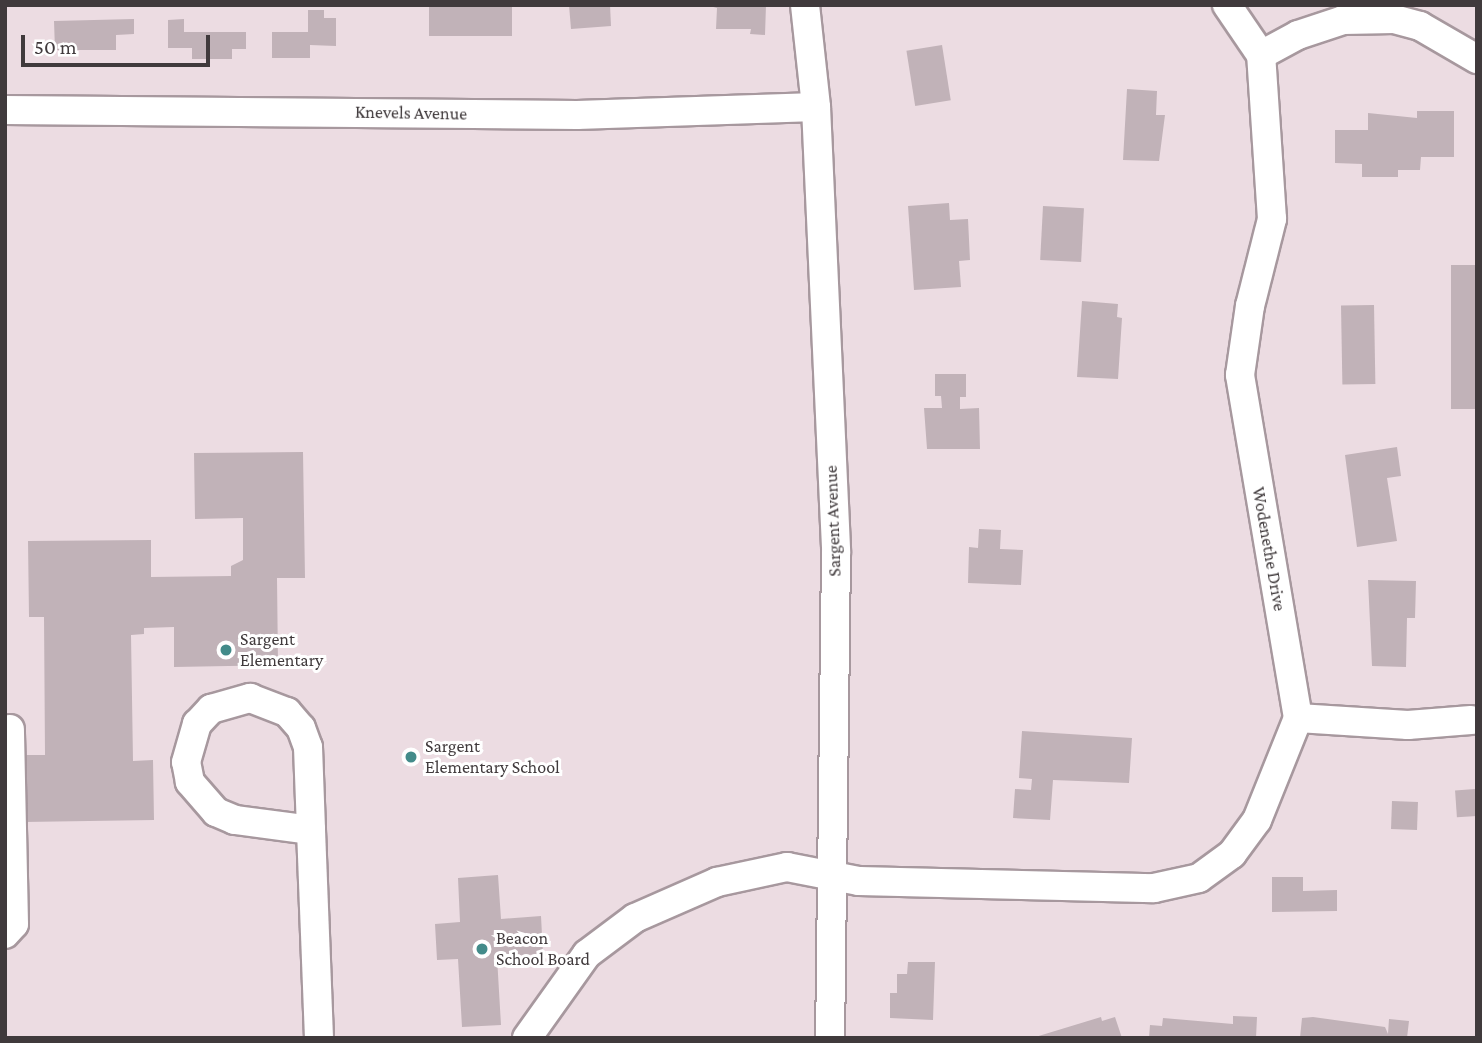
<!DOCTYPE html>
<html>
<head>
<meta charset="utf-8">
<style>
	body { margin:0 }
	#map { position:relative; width:1482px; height:1043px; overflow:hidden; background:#ecdce2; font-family:"Crimson Pro",serif }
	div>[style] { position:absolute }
	.building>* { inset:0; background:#c1b2b8; transform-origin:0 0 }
	.roads { filter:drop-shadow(2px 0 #a7989e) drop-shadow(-2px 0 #a7989e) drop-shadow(0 2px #a7989e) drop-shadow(0 -2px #a7989e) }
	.minor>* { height:28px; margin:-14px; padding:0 14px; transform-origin:14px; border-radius:14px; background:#fff }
	.dots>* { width:19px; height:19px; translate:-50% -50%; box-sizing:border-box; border:4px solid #fff; border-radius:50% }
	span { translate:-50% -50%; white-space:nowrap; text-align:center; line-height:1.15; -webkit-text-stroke:6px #fff; paint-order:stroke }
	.street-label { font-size:18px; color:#403a3c }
	.poi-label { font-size:18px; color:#403a3c }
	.left { translate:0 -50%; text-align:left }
	.frame { position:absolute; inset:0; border:7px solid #403a3c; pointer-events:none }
	.scale { position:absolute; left:21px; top:35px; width:189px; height:32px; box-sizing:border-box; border:4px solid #403a3c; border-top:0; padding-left:9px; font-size:21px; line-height:24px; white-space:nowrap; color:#403a3c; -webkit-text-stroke:5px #fff; paint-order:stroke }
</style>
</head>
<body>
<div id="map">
	<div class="building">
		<i style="left:429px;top:5px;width:83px;height:31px"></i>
		<i style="clip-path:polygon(569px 5px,610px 5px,611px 26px,571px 29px)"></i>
		<i style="clip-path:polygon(706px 5px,766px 5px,765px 35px,750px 34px,751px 29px,716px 29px,717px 8px)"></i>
		<i style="clip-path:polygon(308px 10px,324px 10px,324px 18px,336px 18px,336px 46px,310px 45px,310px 58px,272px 58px,272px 32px,308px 32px)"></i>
		<i style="clip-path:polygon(134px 19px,134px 34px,116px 35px,116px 50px,55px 50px,54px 21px)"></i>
		<i style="clip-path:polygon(184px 19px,184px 32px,246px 32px,246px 49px,232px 49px,232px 59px,192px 59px,192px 48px,168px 48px,168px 20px)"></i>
		<i style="left:942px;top:45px;width:56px;height:36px;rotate:81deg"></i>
		<i style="clip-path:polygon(1127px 89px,1157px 91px,1156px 115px,1165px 115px,1159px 161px,1123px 160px)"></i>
		<i style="clip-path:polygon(1417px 111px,1454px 111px,1454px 157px,1421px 157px,1420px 170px,1398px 170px,1398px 177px,1362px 177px,1362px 164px,1335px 163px,1335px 130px,1368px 130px,1368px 113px,1417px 118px)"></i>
		<i style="clip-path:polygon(949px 203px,950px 220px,968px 219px,970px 260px,959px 261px,961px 287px,914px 290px,908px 206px)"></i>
		<i style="left:1043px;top:206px;width:41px;height:54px;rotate:3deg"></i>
		<i style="left:1451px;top:265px;width:26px;height:144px"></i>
		<i style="clip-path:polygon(1082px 301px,1118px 304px,1117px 317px,1122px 318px,1118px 379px,1077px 377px)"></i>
		<i style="left:1374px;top:305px;width:79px;height:33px;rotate:89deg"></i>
		<i style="clip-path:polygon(935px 374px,966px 374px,966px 397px,960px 397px,960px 409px,979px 408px,980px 449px,927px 449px,924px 408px,942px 408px,941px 396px,935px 396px)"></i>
		<i style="clip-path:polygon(1397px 447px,1401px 476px,1387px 478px,1397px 541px,1357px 547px,1345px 455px)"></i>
		<i style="clip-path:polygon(303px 452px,305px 578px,277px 578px,278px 665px,174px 667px,174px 627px,144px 628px,144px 634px,131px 635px,133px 761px,153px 760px,154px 820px,24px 822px,23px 755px,45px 755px,44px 617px,29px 617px,28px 541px,151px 540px,151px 577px,231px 576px,231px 566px,243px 560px,243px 518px,195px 519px,194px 453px)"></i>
		<i style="clip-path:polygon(979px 529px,1001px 530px,1000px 549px,1023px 550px,1021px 585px,968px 583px,969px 547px,978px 548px)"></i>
		<i style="clip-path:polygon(1368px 580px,1416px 581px,1415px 618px,1407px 618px,1406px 667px,1372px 666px)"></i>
		<i style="clip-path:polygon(1022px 731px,1132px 738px,1129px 783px,1053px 780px,1050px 820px,1013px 818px,1015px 789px,1031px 790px,1032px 779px,1019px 778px)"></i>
		<i style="left:1475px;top:789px;width:27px;height:20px;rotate:86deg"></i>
		<i style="left:1392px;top:801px;width:26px;height:28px;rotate:2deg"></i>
		<i style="clip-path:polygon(498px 875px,501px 919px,541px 916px,543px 954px,497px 957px,501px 1025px,462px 1027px,458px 959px,437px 960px,435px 924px,460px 922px,458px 878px)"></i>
		<i style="clip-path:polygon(1272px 877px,1303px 877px,1303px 891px,1337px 890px,1337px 911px,1272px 912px)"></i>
		<i style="clip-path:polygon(908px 962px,935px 962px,933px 1020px,890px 1018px,890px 993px,897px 993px,897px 974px,907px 974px)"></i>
		<i style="clip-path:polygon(1233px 1016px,1257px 1017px,1256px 1038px,1149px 1038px,1150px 1025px,1162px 1026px,1163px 1018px,1233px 1024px)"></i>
		<i style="clip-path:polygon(1101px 1017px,1102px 1021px,1115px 1017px,1122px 1038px,1032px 1038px)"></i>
		<i style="clip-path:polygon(1313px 1017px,1385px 1027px,1388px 1034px,1389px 1019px,1409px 1021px,1407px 1038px,1300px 1038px,1302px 1018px)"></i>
	</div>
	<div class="roads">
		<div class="minor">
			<i style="left:805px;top:5px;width:103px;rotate:83.8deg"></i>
			<i style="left:816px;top:107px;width:446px;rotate:87.4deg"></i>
			<i style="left:836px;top:553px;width:485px;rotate:90.7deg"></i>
			<i style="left:1227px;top:5px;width:60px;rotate:55.8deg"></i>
			<i style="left:5px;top:110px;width:572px;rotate:0.5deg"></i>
			<i style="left:577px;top:115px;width:239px;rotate:-1.9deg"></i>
			<i style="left:250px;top:698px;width:40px;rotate:21deg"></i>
			<i style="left:287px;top:712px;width:21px;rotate:49deg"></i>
			<i style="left:301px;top:728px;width:20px;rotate:70deg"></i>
			<i style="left:308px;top:747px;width:83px;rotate:87.9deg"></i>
			<i style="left:311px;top:830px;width:77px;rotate:-172.5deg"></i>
			<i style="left:235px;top:820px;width:21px;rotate:-157deg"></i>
			<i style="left:216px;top:812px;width:40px;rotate:-131deg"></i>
			<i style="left:190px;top:782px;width:20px;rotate:-101deg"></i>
			<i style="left:186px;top:762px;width:40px;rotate:-74deg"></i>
			<i style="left:197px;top:724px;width:21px;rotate:-47deg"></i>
			<i style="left:211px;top:709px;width:41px;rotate:-15.8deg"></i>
			<i style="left:1298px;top:718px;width:110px;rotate:3.6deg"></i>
			<i style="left:1408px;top:725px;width:63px;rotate:-4.5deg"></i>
			<i style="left:311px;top:830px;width:208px;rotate:87.8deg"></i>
			<i style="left:5px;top:934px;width:13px;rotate:-48deg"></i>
			<i style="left:14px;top:924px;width:195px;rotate:-91.2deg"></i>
			<i style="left:527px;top:1038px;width:103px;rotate:-54.5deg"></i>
			<i style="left:587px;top:954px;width:60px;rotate:-36.9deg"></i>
			<i style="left:635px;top:918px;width:90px;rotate:-23.7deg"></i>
			<i style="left:717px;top:882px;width:72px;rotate:-12.1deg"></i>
			<i style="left:787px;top:867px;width:73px;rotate:11deg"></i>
			<i style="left:859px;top:881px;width:295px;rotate:1.4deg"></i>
			<i style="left:1154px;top:888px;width:46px;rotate:-12.5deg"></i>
			<i style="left:1199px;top:878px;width:41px;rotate:-36deg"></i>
			<i style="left:1232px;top:854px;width:42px;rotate:-53.7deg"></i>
			<i style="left:1257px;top:820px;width:110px;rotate:-68.1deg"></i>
			<i style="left:1298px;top:718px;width:348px;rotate:-99.6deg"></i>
			<i style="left:1240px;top:375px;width:70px;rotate:-81.8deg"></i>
			<i style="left:1250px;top:306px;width:90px;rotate:-75.8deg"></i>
			<i style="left:1272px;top:219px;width:164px;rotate:-93.8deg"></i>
			<i style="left:1261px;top:55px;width:42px;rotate:-28.4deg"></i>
			<i style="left:1298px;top:35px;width:47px;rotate:-18.4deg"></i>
			<i style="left:1343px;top:20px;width:51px;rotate:-1.1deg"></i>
			<i style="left:1394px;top:19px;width:27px;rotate:15deg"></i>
			<i style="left:1420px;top:26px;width:66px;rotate:30.1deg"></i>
		</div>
	</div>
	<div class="dots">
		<i style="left:226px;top:650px;background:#438b8a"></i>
		<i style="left:411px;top:757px;background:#438b8a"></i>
		<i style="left:482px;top:949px;background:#438b8a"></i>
	</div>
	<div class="street-label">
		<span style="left:411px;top:113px;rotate:1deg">Knevels Avenue</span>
		<span style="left:833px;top:521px;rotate:-92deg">Sargent Avenue</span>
		<span style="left:1269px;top:549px;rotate:80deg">Wodenethe Drive</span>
	</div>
	<div class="poi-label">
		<span class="left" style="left:240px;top:650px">Sargent<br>Elementary</span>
		<span class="left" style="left:425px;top:757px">Sargent<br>Elementary School</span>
		<span class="left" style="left:496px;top:949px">Beacon<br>School Board</span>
	</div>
	<div class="frame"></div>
	<div class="scale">50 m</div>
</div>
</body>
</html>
